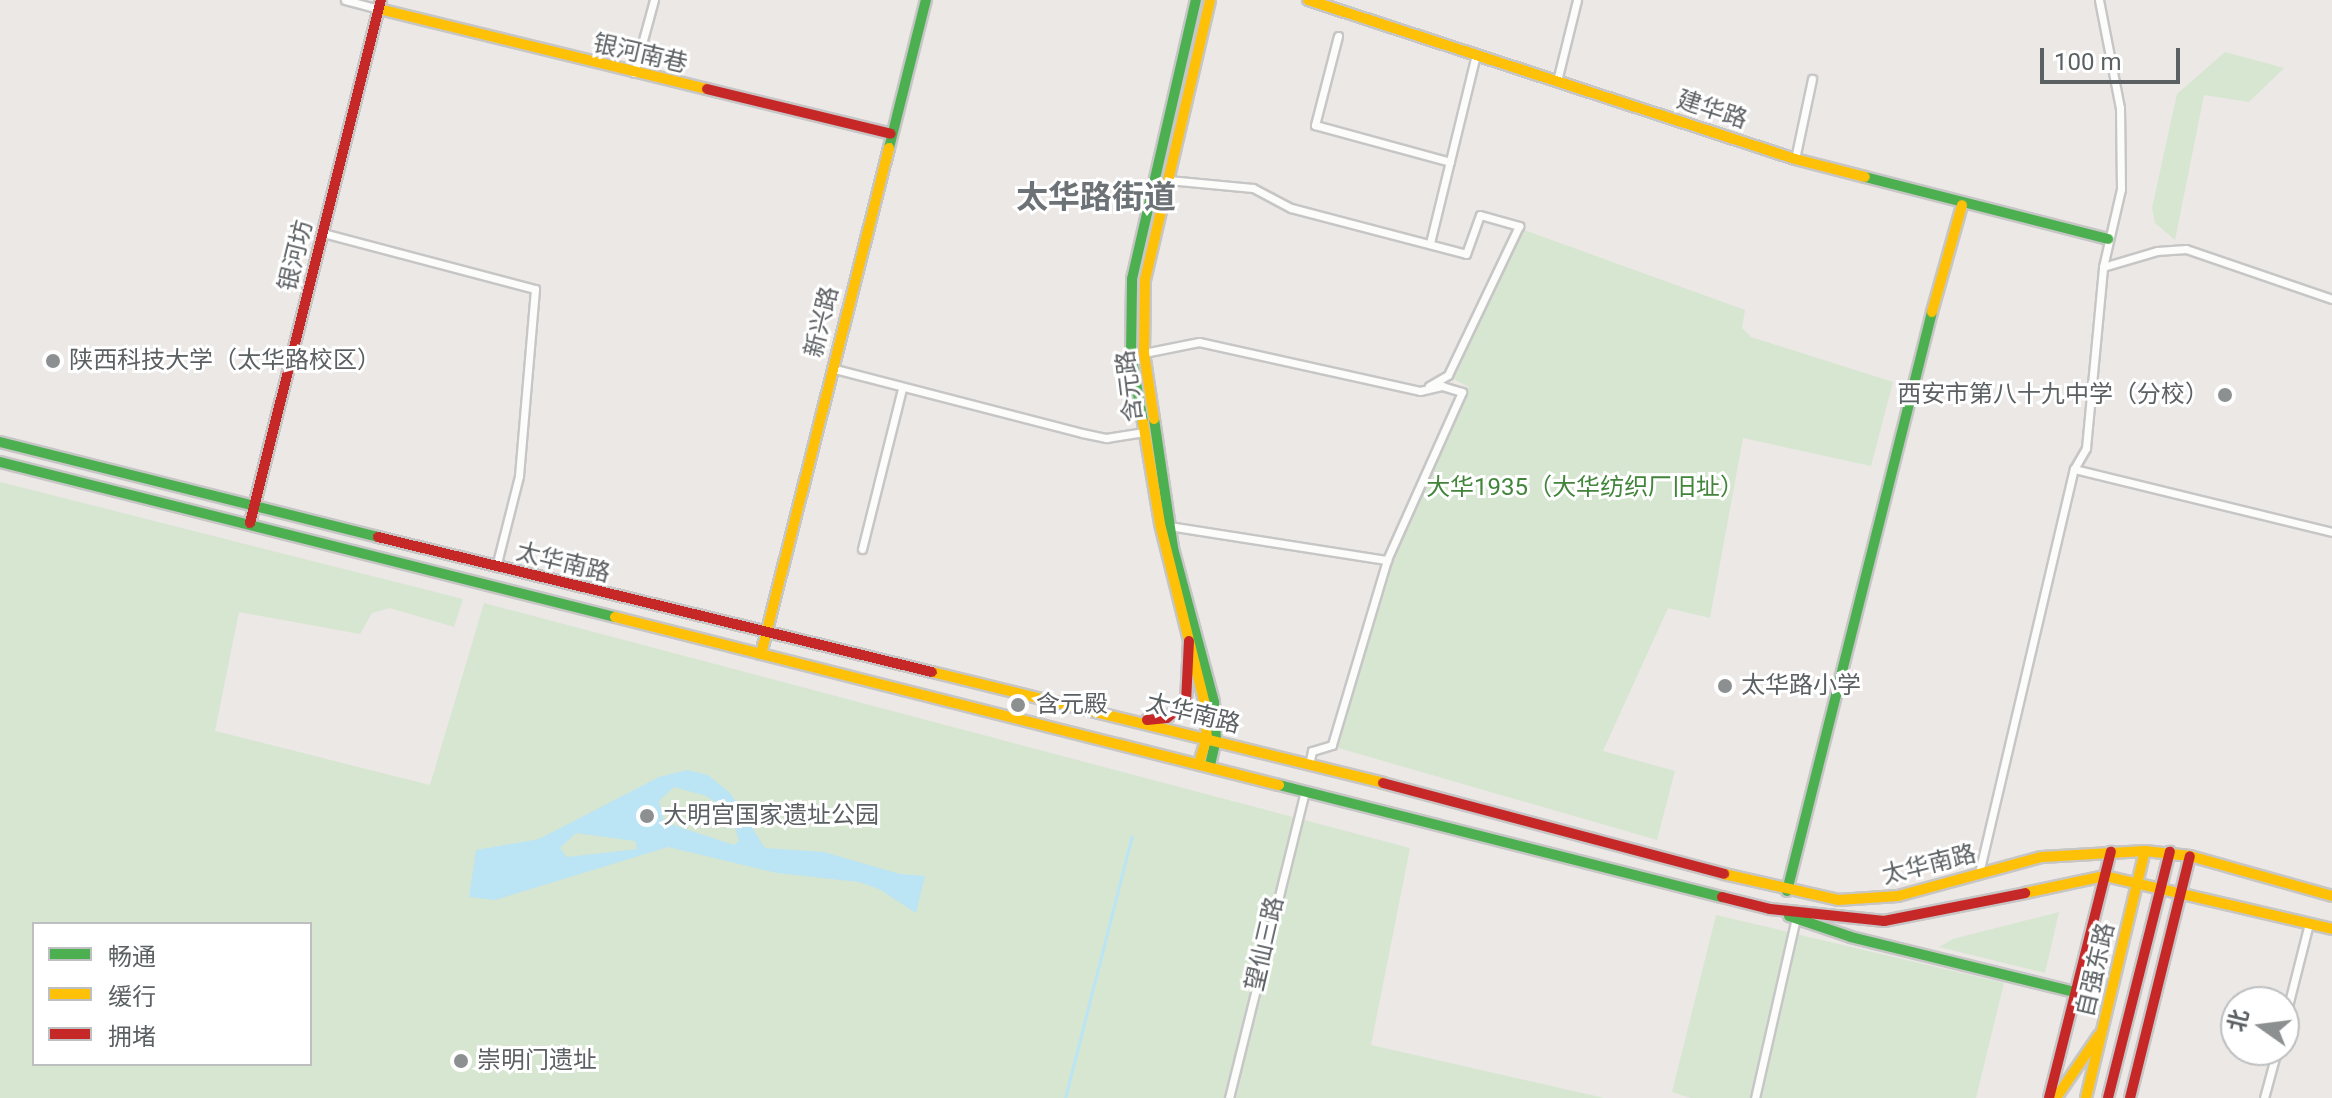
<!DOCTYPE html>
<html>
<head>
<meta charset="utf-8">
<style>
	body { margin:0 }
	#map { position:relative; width:2332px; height:1098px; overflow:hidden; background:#ebe8e5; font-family:Roboto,"Noto Sans SC",sans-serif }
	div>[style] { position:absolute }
	.green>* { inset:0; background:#d7e6d1 }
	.water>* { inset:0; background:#bbe4f4 }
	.stream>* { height:3px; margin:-1.5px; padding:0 1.5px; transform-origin:1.5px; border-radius:1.5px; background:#bbe4f4 }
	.roads { filter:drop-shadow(2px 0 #c7c6c6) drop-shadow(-2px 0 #c7c6c6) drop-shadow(0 2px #c7c6c6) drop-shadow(0 -2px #c7c6c6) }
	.street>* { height:7px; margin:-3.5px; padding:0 3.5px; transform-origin:3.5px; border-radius:3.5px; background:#fcfcfb }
	.fast>* { height:10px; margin:-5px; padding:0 5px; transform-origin:5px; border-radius:5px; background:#4caf50 }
	.slow>* { height:10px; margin:-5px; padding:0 5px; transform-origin:5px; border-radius:5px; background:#ffc107 }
	.jam>* { height:10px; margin:-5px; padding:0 5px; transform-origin:5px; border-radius:5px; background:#c62828 }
	.dots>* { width:22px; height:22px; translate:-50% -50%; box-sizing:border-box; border:4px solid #fff; border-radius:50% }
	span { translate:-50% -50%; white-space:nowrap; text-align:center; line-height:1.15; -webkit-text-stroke:6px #fff; paint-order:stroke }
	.street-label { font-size:24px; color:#5b6063 }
	.poi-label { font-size:24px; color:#5b6063 }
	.left { translate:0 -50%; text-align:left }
	.right { translate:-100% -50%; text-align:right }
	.park-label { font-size:24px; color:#41843a }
	.district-label { font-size:32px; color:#6c7275; font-weight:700 }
	.legend { position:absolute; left:32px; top:922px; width:280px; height:144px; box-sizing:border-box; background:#fff; border:2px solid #bdbfc1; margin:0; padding:10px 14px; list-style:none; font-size:24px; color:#5b6063 }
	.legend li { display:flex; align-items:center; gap:16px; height:40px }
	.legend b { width:40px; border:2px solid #bdbfc1 }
	.north { position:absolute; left:2220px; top:986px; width:80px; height:80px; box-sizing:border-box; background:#fff; border:2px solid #bdbfc1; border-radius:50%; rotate:284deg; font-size:22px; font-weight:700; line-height:32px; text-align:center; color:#5b6063 }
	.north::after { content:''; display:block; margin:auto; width:28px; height:36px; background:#8d9090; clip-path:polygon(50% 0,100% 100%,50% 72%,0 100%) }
	.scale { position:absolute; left:2040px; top:48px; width:140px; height:36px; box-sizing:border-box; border:4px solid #5b6063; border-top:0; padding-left:10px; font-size:24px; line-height:28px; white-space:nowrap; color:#5b6063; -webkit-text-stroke:6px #fff; paint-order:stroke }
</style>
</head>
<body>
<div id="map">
	<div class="green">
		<i style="clip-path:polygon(2225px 52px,2284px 68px,2249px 102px,2204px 95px,2175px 240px,2155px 223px,2152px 208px,2177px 94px)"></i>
		<i style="clip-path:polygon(1524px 230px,1745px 310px,1742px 328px,1751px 337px,1893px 382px,1871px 466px,1743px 438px,1710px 618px,1668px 608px,1603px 751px,1675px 771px,1657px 840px,1335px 747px,1391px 565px,1469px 387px,1450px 377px,1514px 239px)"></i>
		<i style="clip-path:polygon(evenodd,0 482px,463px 599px,454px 627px,390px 608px,372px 613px,360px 634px,239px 612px,215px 731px,430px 785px,484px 603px,1410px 848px,1371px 1045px,1604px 1098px,0 1098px,0 482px,34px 924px,310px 924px,310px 1064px,34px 1064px,34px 924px)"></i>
		<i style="clip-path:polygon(2059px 912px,2045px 973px,1939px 947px,1953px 939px)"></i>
		<i style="clip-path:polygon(1716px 915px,2004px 983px,1976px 1098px,1691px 1098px,1672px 1092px)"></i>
	</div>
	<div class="water">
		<i style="clip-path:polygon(evenodd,687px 770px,708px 775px,731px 794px,765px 848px,824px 852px,900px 874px,925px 876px,916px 913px,879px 889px,859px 882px,777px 873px,668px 847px,495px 900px,469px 897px,476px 850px,539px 839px,659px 777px,687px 770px,674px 787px,706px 796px,730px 812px,739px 841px,734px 845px,664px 822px,659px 801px,674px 787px,687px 770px,576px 833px,635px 841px,637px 849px,567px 857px,560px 848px,576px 833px)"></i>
	</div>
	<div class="stream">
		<i style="left:1065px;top:1098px;width:270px;rotate:-75.7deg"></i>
	</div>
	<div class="roads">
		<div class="street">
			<i style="left:345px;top:0;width:35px;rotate:15deg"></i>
			<i style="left:1338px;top:36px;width:92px;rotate:104.5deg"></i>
			<i style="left:1315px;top:125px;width:140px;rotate:15.3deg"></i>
			<i style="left:634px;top:73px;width:76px;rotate:-74.7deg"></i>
			<i style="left:1557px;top:81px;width:83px;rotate:-76.1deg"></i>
			<i style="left:1795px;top:159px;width:82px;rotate:-78deg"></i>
			<i style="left:1168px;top:180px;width:85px;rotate:5.4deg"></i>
			<i style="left:1253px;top:188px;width:43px;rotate:27.8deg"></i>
			<i style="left:1291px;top:208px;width:181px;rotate:14.7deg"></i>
			<i style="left:1466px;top:254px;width:41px;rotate:-70.3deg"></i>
			<i style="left:1480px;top:215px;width:41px;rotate:15.8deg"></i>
			<i style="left:1519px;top:226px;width:165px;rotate:115.5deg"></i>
			<i style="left:1448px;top:375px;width:22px;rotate:150deg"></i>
			<i style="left:323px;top:233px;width:219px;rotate:14.8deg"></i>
			<i style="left:535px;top:289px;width:188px;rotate:94.9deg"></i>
			<i style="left:519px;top:476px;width:94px;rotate:104.2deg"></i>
			<i style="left:1430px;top:243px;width:195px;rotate:-76.3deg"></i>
			<i style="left:2103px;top:267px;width:56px;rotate:-16.5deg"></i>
			<i style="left:2157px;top:251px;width:29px;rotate:-4deg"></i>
			<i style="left:2186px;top:249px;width:154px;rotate:18.9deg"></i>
			<i style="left:1144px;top:353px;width:56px;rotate:-11.3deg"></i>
			<i style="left:1199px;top:342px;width:226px;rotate:12.5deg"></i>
			<i style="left:1420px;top:391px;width:23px;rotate:-13deg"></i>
			<i style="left:1442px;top:386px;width:21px;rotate:17deg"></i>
			<i style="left:1462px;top:392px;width:184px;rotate:114.1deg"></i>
			<i style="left:1387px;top:560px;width:193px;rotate:106.6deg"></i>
			<i style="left:1332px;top:745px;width:21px;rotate:163deg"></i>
			<i style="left:1312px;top:751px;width:14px;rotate:102deg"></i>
			<i style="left:831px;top:368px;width:259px;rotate:14.5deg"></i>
			<i style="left:1082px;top:433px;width:25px;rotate:12deg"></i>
			<i style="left:1106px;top:438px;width:37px;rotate:-9deg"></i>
			<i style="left:2074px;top:469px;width:266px;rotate:13.7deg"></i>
			<i style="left:1169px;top:526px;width:221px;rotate:8.9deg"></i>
			<i style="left:862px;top:549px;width:166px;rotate:-76deg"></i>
			<i style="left:1979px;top:873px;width:415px;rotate:-76.8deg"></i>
			<i style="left:2074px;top:469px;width:24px;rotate:-60deg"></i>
			<i style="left:2086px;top:448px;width:182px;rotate:-84.6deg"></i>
			<i style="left:2103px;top:267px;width:80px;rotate:-77deg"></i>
			<i style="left:2121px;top:189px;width:81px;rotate:-90.7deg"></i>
			<i style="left:2120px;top:108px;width:110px;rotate:-101deg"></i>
			<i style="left:2284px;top:1022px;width:102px;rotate:-75.8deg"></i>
			<i style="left:1229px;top:1098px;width:316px;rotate:-76.1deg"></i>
			<i style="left:1755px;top:1098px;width:185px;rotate:-77.2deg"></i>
			<i style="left:2264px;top:1098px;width:50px;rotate:-74.8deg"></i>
		</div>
		<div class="fast">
			<i style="left:889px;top:148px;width:153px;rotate:-76deg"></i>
			<i style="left:1865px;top:177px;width:251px;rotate:14.3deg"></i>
			<i style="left:1154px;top:419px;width:130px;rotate:81.6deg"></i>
			<i style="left:1173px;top:548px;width:159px;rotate:75.1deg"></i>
			<i style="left:1214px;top:702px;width:37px;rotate:87deg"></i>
			<i style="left:1216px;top:739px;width:28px;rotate:103deg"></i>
			<i style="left:1143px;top:422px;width:68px;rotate:-100.2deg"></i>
			<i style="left:1131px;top:355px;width:76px;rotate:-89.2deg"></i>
			<i style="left:1132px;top:279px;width:286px;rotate:-77.1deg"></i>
			<i style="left:0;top:442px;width:390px;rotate:14.1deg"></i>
			<i style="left:0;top:462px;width:634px;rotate:14.15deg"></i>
			<i style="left:1279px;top:785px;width:457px;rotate:14.2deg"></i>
			<i style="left:1787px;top:891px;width:597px;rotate:-75.94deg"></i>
			<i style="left:1789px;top:916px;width:65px;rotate:18.7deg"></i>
			<i style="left:1851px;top:937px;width:231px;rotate:13.8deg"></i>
		</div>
		<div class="slow">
			<i style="left:1308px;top:0;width:512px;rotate:18.08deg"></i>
			<i style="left:1795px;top:159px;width:72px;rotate:14.4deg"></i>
			<i style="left:379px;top:9px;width:338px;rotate:13.7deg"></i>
			<i style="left:1932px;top:312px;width:111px;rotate:-74.3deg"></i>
			<i style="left:1154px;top:419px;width:67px;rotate:-98.6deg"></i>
			<i style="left:1144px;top:353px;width:73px;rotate:-89.2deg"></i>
			<i style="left:1145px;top:280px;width:287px;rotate:-76.9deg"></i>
			<i style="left:1143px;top:422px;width:103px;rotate:80.5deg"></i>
			<i style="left:1160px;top:524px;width:186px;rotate:76deg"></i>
			<i style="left:1205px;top:704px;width:33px;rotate:87deg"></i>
			<i style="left:1207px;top:737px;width:28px;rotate:107deg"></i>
			<i style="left:615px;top:617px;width:685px;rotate:14.2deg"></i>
			<i style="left:761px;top:654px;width:522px;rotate:-75.8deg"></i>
			<i style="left:932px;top:672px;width:464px;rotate:13.8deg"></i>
			<i style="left:1724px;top:874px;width:117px;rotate:12.8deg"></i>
			<i style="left:1838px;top:900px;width:60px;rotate:-3.8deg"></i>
			<i style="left:1898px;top:896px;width:149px;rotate:-15.2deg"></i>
			<i style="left:2042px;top:857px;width:103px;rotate:-3.3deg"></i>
			<i style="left:2145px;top:851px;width:45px;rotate:6.3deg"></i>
			<i style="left:2190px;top:856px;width:148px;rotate:15.7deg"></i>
			<i style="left:2025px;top:893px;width:82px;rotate:-12deg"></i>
			<i style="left:2105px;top:876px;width:233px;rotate:13.1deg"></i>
			<i style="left:2056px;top:1098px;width:76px;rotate:-55.7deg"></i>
			<i style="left:2086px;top:1098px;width:254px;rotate:-76.6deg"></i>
		</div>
		<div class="jam">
			<i style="left:707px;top:89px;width:189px;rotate:13.7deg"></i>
			<i style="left:250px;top:523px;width:539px;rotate:-75.94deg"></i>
			<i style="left:378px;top:537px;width:570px;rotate:13.7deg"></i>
			<i style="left:1147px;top:720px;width:20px;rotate:-6deg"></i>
			<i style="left:1167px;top:718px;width:25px;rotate:-40deg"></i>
			<i style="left:1186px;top:702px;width:61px;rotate:-87.2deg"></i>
			<i style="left:1383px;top:783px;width:353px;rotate:14.9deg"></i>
			<i style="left:1722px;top:897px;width:49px;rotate:14deg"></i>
			<i style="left:1770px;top:909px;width:115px;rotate:6deg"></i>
			<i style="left:1884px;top:921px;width:144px;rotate:-11.2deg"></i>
			<i style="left:2049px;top:1098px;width:254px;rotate:-75.9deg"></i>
			<i style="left:2108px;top:1098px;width:254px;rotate:-75.9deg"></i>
			<i style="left:2130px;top:1098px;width:249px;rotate:-76.1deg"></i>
		</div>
	</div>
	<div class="dots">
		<i style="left:53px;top:361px;background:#8d9090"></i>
		<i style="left:2225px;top:395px;background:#8d9090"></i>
		<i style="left:1725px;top:686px;background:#8d9090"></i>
		<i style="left:1018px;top:705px;background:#8d9090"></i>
		<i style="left:647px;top:816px;background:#8d9090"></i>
		<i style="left:461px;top:1061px;background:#8d9090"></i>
	</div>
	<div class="street-label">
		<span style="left:640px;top:54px;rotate:13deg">银河南巷</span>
		<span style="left:1712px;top:110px;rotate:18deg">建华路</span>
		<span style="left:296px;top:256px;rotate:-76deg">银河坊</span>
		<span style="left:822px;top:322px;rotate:-76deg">新兴路</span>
		<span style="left:1130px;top:386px;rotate:-97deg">含元路</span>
		<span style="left:563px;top:563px;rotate:14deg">太华南路</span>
		<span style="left:1193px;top:714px;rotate:14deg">太华南路</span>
		<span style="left:1929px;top:865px;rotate:-14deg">太华南路</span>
		<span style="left:1265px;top:944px;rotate:-77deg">望仙三路</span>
		<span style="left:2096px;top:970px;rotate:-77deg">自强东路</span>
	</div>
	<div class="poi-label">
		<span class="left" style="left:69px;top:361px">陕西科技大学（太华路校区）</span>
		<span class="right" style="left:2209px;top:395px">西安市第八十九中学（分校）</span>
		<span class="left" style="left:1741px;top:686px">太华路小学</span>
		<span class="left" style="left:1036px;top:705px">含元殿</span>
		<span class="left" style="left:663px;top:816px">大明宫国家遗址公园</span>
		<span class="left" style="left:477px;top:1061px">崇明门遗址</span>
	</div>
	<div class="park-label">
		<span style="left:1585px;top:488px">大华1935（大华纺织厂旧址）</span>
	</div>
	<div class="district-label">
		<span style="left:1096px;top:197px">太华路街道</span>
	</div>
	<ul class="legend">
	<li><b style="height:10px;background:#4caf50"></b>畅通</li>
	<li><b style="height:10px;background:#ffc107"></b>缓行</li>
	<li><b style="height:10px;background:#c62828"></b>拥堵</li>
	</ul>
	<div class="north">北</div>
	<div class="scale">100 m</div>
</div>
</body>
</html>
